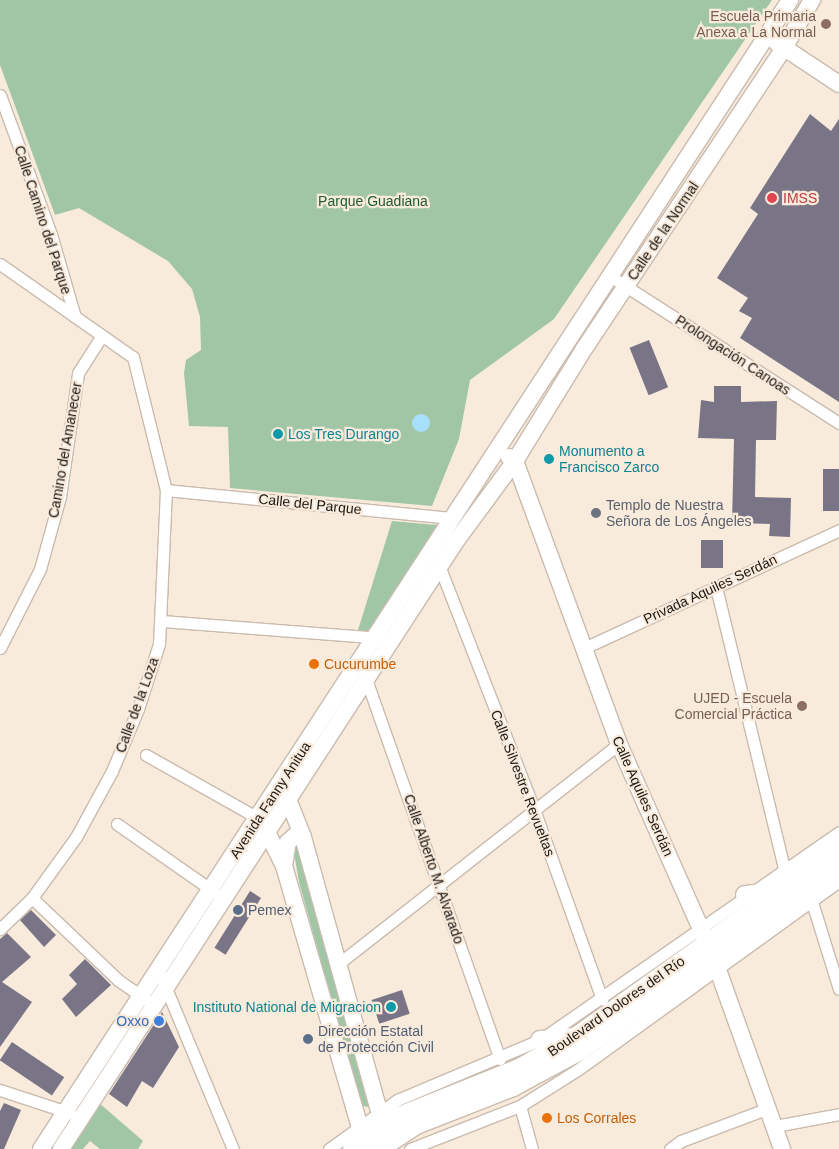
<!DOCTYPE html>
<html>
<head>
<meta charset="utf-8">
<style>
	body { margin:0 }
	#map { position:relative; width:839px; height:1149px; overflow:hidden; background:#f9ebdc; font-family:Arial,sans-serif }
	div>[style] { position:absolute }
	.green>* { inset:0; background:#a1c6a6 }
	.water>* { inset:0; background:#a7e0fa }
	.round { border-radius:50% }
	.building>* { inset:0; background:#7a7586; transform-origin:0 0 }
	.roads { filter:drop-shadow(1px 0 #c9bbad) drop-shadow(-1px 0 #c9bbad) drop-shadow(0 1px #c9bbad) drop-shadow(0 -1px #c9bbad) }
	.street>* { height:11px; margin:-5.5px; padding:0 5.5px; transform-origin:5.5px; border-radius:5.5px; background:#fff }
	.secondary>* { height:16px; margin:-8px; padding:0 8px; transform-origin:8px; border-radius:8px; background:#fff }
	.primary>* { height:18px; margin:-9px; padding:0 9px; transform-origin:9px; border-radius:9px; background:#fff }
	.dots>* { width:14px; height:14px; translate:-50% -50%; box-sizing:border-box; border:2px solid #f9ebdc; border-radius:50% }
	span { translate:-50% -50%; white-space:nowrap; text-align:center; line-height:1.15; -webkit-text-stroke:4.5px #f9ebdc; paint-order:stroke }
	.education-label { font-size:14px; color:#785e54 }
	.right { translate:-100% -50%; text-align:right }
	.health-label { font-size:14px; color:#be3a42 }
	.left { translate:0 -50%; text-align:left }
	.park-label { font-size:14px; color:#1e5c2e }
	.street-label { font-size:14px; color:#1b1711 }
	.culture-label { font-size:14px; color:#0d838f }
	.worship-label { font-size:14px; color:#5b616d }
	.food-label { font-size:14px; color:#c56008 }
	.service-label { font-size:14px; color:#4e5e75 }
	.shop-label { font-size:14px; color:#366cbe }
</style>
</head>
<body>
<div id="map">
	<div class="green">
		<i style="clip-path:polygon(0 0,772px 0,554px 319px,470px 380px,459px 439px,432px 506px,230px 488px,228px 427px,189px 426px,184px 373px,186px 360px,201px 350px,200px 317px,192px 289px,168px 261px,79px 208px,55px 215px,0 65px)"></i>
		<i style="clip-path:polygon(392px 521px,437px 525px,375px 632px,358px 630px)"></i>
		<i style="clip-path:polygon(298px 846px,374px 1101px,367px 1107px,361px 1105px,299px 882px,293px 847px)"></i>
		<i style="clip-path:polygon(98px 1102px,143px 1141px,138px 1149px,100px 1149px,90px 1141px,83px 1149px,70px 1149px)"></i>
	</div>
	<div class="water">
		<i class="round" style="left:412px;top:414px;width:18px;height:18px"></i>
	</div>
	<div class="building">
		<i style="clip-path:polygon(810px 114px,831px 131px,839px 119px,839px 402px,740px 338px,752px 318px,739px 311px,748px 298px,717px 278px,758px 214px,750px 208px)"></i>
		<i style="left:649px;top:340px;width:51px;height:21px;rotate:68deg"></i>
		<i style="clip-path:polygon(714px 386px,741px 386px,741px 402px,777px 401px,776px 440px,756px 440px,755px 497px,791px 498px,790px 537px,769px 536px,770px 524px,732px 523px,734px 439px,698px 438px,701px 400px,714px 402px)"></i>
		<i style="left:839px;top:469px;width:42px;height:16px;rotate:90deg"></i>
		<i style="left:701px;top:540px;width:22px;height:28px"></i>
		<i style="left:250px;top:891px;width:13px;height:67px;rotate:32deg"></i>
		<i style="clip-path:polygon(31px 910px,56px 935px,44px 947px,20px 920px)"></i>
		<i style="clip-path:polygon(7px 933px,31px 957px,2px 982px,32px 1002px,0 1047px,0 939px)"></i>
		<i style="clip-path:polygon(85px 959px,111px 985px,76px 1017px,62px 999px,77px 984px,69px 975px)"></i>
		<i style="left:402px;top:990px;width:25px;height:32px;rotate:72deg"></i>
		<i style="clip-path:polygon(162px 1012px,179px 1047px,153px 1088px,142px 1081px,127px 1107px,109px 1094px)"></i>
		<i style="left:12px;top:1042px;width:63px;height:22px;rotate:34deg"></i>
		<i style="clip-path:polygon(4px 1103px,21px 1110px,4px 1149px,0 1149px,0 1111px)"></i>
	</div>
	<div class="roads">
		<div class="street">
			<i style="left:0;top:95px;width:148px;rotate:69.9deg"></i>
			<i style="left:51px;top:234px;width:86px;rotate:73.9deg"></i>
			<i style="left:0;top:264px;width:162px;rotate:35deg"></i>
			<i style="left:133px;top:357px;width:137px;rotate:76.1deg"></i>
			<i style="left:166px;top:490px;width:154px;rotate:92.6deg"></i>
			<i style="left:159px;top:644px;width:68px;rotate:107.9deg"></i>
			<i style="left:138px;top:709px;width:67px;rotate:112.8deg"></i>
			<i style="left:112px;top:771px;width:75px;rotate:118.6deg"></i>
			<i style="left:76px;top:837px;width:75px;rotate:125.8deg"></i>
			<i style="left:32px;top:898px;width:45px;rotate:135.9deg"></i>
			<i style="left:610px;top:276px;width:272px;rotate:32.7deg"></i>
			<i style="left:166px;top:490px;width:289px;rotate:5.6deg"></i>
			<i style="left:440px;top:568px;width:262px;rotate:68.7deg"></i>
			<i style="left:535px;top:812px;width:199px;rotate:70.3deg"></i>
			<i style="left:716px;top:587px;width:289px;rotate:76.4deg"></i>
			<i style="left:161px;top:621px;width:221px;rotate:4.4deg"></i>
			<i style="left:0;top:648px;width:89px;rotate:-63.1deg"></i>
			<i style="left:40px;top:569px;width:75px;rotate:-74.5deg"></i>
			<i style="left:60px;top:497px;width:125px;rotate:-81.7deg"></i>
			<i style="left:78px;top:373px;width:43px;rotate:-57.4deg"></i>
			<i style="left:582px;top:649px;width:283px;rotate:-24.8deg"></i>
			<i style="left:366px;top:679px;width:403px;rotate:70.6deg"></i>
			<i style="left:146px;top:755px;width:129px;rotate:29.4deg"></i>
			<i style="left:117px;top:824px;width:121px;rotate:34.9deg"></i>
			<i style="left:32px;top:898px;width:119px;rotate:43.6deg"></i>
			<i style="left:118px;top:980px;width:44px;rotate:34.8deg"></i>
			<i style="left:811px;top:899px;width:94px;rotate:72.7deg"></i>
			<i style="left:338px;top:964px;width:357px;rotate:-38.1deg"></i>
			<i style="left:158px;top:969px;width:195px;rotate:67.4deg"></i>
			<i style="left:0;top:1090px;width:74px;rotate:18.2deg"></i>
			<i style="left:520px;top:1106px;width:45px;rotate:74.4deg"></i>
			<i style="left:775px;top:1126px;width:65px;rotate:-10.6deg"></i>
			<i style="left:329px;top:1149px;width:84px;rotate:-35.8deg"></i>
			<i style="left:397px;top:1100px;width:155px;rotate:-22.8deg"></i>
			<i style="left:540px;top:1040px;width:364px;rotate:-34.8deg"></i>
			<i style="left:410px;top:1149px;width:118px;rotate:-21.4deg"></i>
			<i style="left:520px;top:1106px;width:71px;rotate:-32.3deg"></i>
			<i style="left:580px;top:1068px;width:319px;rotate:-35.8deg"></i>
			<i style="left:670px;top:1149px;width:14px;rotate:-36deg"></i>
			<i style="left:681px;top:1141px;width:94px;rotate:-20.6deg"></i>
		</div>
		<div class="secondary">
			<i style="left:777px;top:43px;width:74px;rotate:33.5deg"></i>
			<i style="left:509px;top:457px;width:7px;rotate:34deg"></i>
			<i style="left:515px;top:461px;width:302px;rotate:69.8deg"></i>
			<i style="left:619px;top:744px;width:232px;rotate:66.1deg"></i>
			<i style="left:713px;top:956px;width:205px;rotate:70.3deg"></i>
			<i style="left:285px;top:792px;width:48px;rotate:68.2deg"></i>
			<i style="left:303px;top:837px;width:314px;rotate:74.5deg"></i>
			<i style="left:263px;top:824px;width:47px;rotate:63.4deg"></i>
			<i style="left:284px;top:866px;width:295px;rotate:73.8deg"></i>
			<i style="left:284px;top:866px;width:24px;rotate:-81deg"></i>
			<i style="left:288px;top:842px;width:13px;rotate:-42deg"></i>
			<i style="left:41px;top:1149px;width:1372px;rotate:-56.9deg"></i>
			<i style="left:61px;top:1149px;width:725px;rotate:-56.99deg"></i>
			<i style="left:456px;top:541px;width:99px;rotate:-53.6deg"></i>
			<i style="left:515px;top:461px;width:132px;rotate:-58.4deg"></i>
			<i style="left:584px;top:349px;width:361px;rotate:-56.4deg"></i>
			<i style="left:784px;top:48px;width:56px;rotate:-59.7deg"></i>
		</div>
		<div class="primary">
			<i style="left:745px;top:895px;width:31px;rotate:-6deg"></i>
			<i style="left:540px;top:1040px;width:32px;rotate:-5deg"></i>
			<i style="left:352px;top:1149px;width:57px;rotate:-35.1deg"></i>
			<i style="left:399px;top:1116px;width:129px;rotate:-21.8deg"></i>
			<i style="left:519px;top:1068px;width:64px;rotate:-29deg"></i>
			<i style="left:575px;top:1037px;width:324px;rotate:-35.5deg"></i>
			<i style="left:380px;top:1149px;width:43px;rotate:-33.7deg"></i>
			<i style="left:416px;top:1125px;width:104px;rotate:-21.4deg"></i>
			<i style="left:513px;top:1087px;width:76px;rotate:-28.2deg"></i>
			<i style="left:580px;top:1051px;width:318px;rotate:-35.4deg"></i>
		</div>
	</div>
	<div class="dots">
		<i style="left:826px;top:24px;background:#8d6e63"></i>
		<i style="left:772px;top:198px;background:#e0444e"></i>
		<i style="left:278px;top:434px;background:#0f9aa8"></i>
		<i style="left:549px;top:459px;background:#0f9aa8"></i>
		<i style="left:596px;top:513px;background:#6b7280"></i>
		<i style="left:314px;top:664px;background:#e8710a"></i>
		<i style="left:802px;top:706px;background:#8d6e63"></i>
		<i style="left:238px;top:910px;background:#5c6f8a"></i>
		<i style="left:391px;top:1007px;background:#0f9aa8"></i>
		<i style="left:159px;top:1021px;background:#3f7fe0"></i>
		<i style="left:308px;top:1039px;background:#5c6f8a"></i>
		<i style="left:547px;top:1118px;background:#e8710a"></i>
	</div>
	<div class="education-label">
		<span class="right" style="left:816px;top:24px">Escuela Primaria<br>Anexa a La Normal</span>
		<span class="right" style="left:792px;top:706px">UJED - Escuela<br>Comercial Práctica</span>
	</div>
	<div class="health-label">
		<span class="left" style="left:783px;top:198px">IMSS</span>
	</div>
	<div class="park-label">
		<span style="left:373px;top:201px">Parque Guadiana</span>
	</div>
	<div class="street-label">
		<span style="left:43px;top:220px;rotate:72deg">Calle Camino del Parque</span>
		<span style="left:663px;top:231px;rotate:-56deg">Calle de la Normal</span>
		<span style="left:733px;top:355px;rotate:33deg">Prolongación Canoas</span>
		<span style="left:65px;top:450px;rotate:-80deg">Camino del Amanecer</span>
		<span style="left:310px;top:504px;rotate:6deg">Calle del Parque</span>
		<span style="left:710px;top:589px;rotate:-25deg">Privada Aquiles Serdán</span>
		<span style="left:137px;top:705px;rotate:-70deg">Calle de la Loza</span>
		<span style="left:523px;top:783px;rotate:69deg">Calle Silvestre Revueltas</span>
		<span style="left:643px;top:796px;rotate:66deg">Calle Aquiles Serdán</span>
		<span style="left:270px;top:800px;rotate:-57deg">Avenida Fanny Anitua</span>
		<span style="left:434px;top:869px;rotate:71deg">Calle Alberto M. Alvarado</span>
		<span style="left:616px;top:1006px;rotate:-35deg">Boulevard Dolores del Río</span>
	</div>
	<div class="culture-label">
		<span class="left" style="left:288px;top:434px">Los Tres Durango</span>
		<span class="left" style="left:559px;top:459px">Monumento a<br>Francisco Zarco</span>
		<span class="right" style="left:381px;top:1007px">Instituto National de Migracion</span>
	</div>
	<div class="worship-label">
		<span class="left" style="left:606px;top:513px">Templo de Nuestra<br>Señora de Los Ángeles</span>
	</div>
	<div class="food-label">
		<span class="left" style="left:324px;top:664px">Cucurumbe</span>
		<span class="left" style="left:557px;top:1118px">Los Corrales</span>
	</div>
	<div class="service-label">
		<span class="left" style="left:248px;top:910px">Pemex</span>
		<span class="left" style="left:318px;top:1039px">Dirección Estatal<br>de Protección Civil</span>
	</div>
	<div class="shop-label">
		<span class="right" style="left:149px;top:1021px">Oxxo</span>
	</div>
</div>
</body>
</html>
